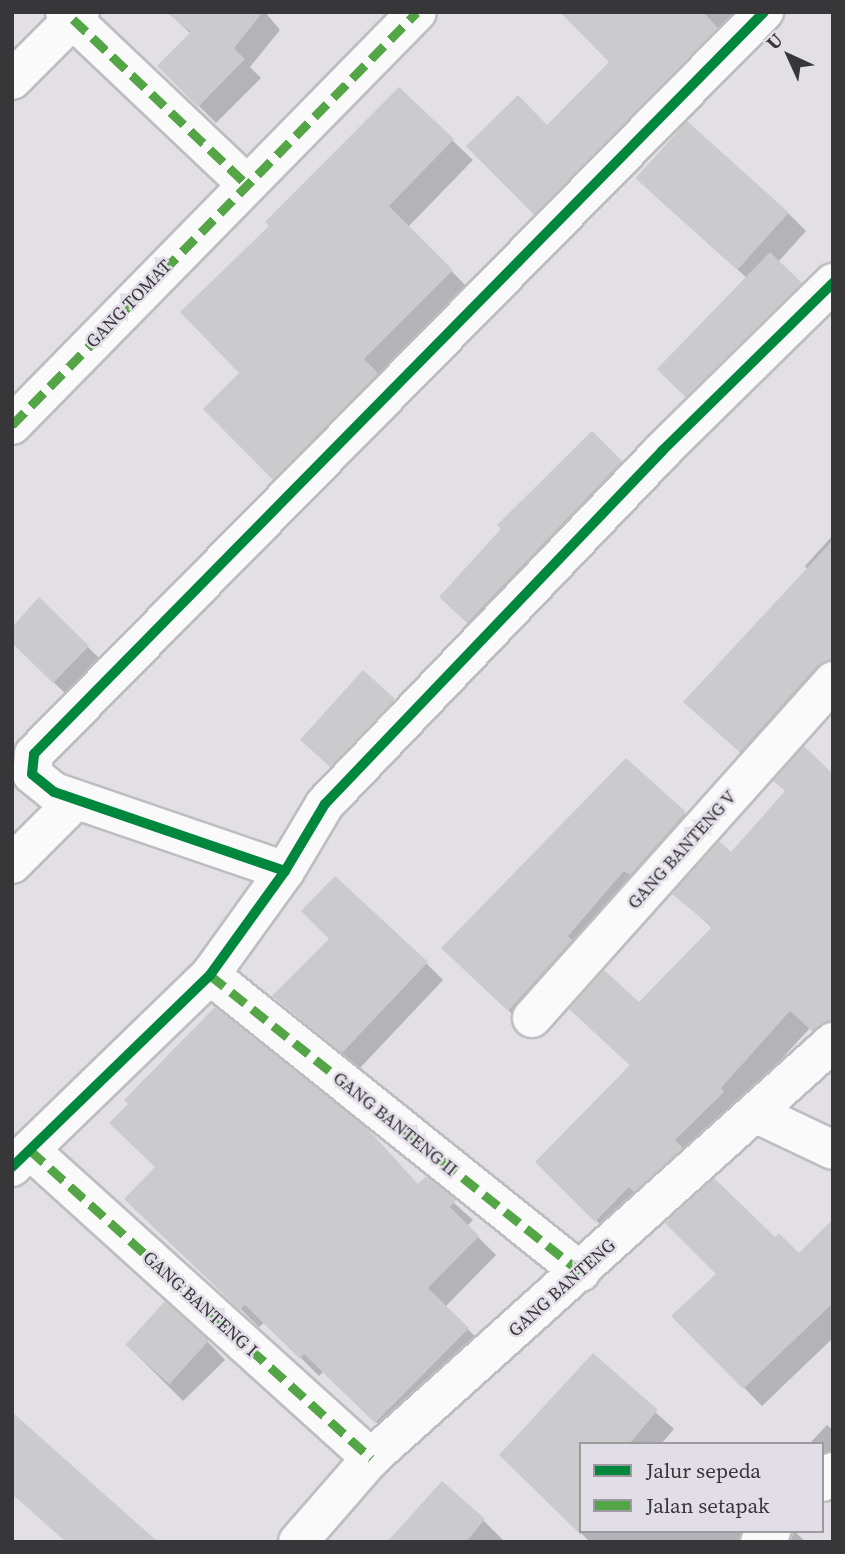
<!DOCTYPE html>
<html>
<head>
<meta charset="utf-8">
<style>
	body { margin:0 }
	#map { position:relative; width:845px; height:1554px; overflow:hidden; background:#e2e0e5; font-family:"Source Serif 4",serif }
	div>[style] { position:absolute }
	.shadow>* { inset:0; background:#0003; transform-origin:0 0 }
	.building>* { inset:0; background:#cbcacd; transform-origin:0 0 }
	.roads { filter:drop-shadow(2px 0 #bebdc1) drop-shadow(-2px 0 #bebdc1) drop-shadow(0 2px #bebdc1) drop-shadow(0 -2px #bebdc1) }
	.minor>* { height:38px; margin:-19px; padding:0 19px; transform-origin:19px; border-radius:19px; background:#fbfafb }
	.quiet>* { height:9px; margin-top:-4.5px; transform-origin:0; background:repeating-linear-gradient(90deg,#53a545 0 18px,transparent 0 27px) }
	.cycleway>* { height:10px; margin:-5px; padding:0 5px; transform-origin:5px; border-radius:5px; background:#00873e }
	span { translate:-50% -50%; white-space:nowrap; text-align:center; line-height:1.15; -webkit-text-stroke:5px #e1dee7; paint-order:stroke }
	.street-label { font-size:18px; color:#373639 }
	.frame { position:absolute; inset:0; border:14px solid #373639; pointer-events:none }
	.legend { position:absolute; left:579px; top:1442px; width:245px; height:91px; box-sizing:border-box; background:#e1dee7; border:2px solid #9d9ba1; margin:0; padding:9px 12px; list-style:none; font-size:21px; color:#373639 }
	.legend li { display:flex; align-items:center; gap:14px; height:35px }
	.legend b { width:35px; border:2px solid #9d9ba1 }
	.north { position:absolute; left:754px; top:21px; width:70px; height:70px; -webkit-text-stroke:5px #e1dee7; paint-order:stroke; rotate:315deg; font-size:19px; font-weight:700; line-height:28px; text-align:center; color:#373639 }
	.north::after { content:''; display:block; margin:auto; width:24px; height:32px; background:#373639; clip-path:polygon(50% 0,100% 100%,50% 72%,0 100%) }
</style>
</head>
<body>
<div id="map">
	<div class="shadow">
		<i style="clip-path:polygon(168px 12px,265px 12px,280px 30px,250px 67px,261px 78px,216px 123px,159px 66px,191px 34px)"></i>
		<i style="clip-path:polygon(592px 12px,737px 12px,743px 19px,556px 234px,468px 146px,547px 127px,612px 62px)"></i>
		<i style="clip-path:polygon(452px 140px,473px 160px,408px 227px,472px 292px,294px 499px,206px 409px,242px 373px,271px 226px)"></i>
		<i style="clip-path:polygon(653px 194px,788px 213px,806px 231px,778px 262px,818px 302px,704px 415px,658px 369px,747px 278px)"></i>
		<i style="clip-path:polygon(592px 434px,639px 480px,487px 640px,459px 615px)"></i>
		<i style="clip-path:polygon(833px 535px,833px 686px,759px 769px,704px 720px,808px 570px,805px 566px)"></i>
		<i style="left:39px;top:600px;width:93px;height:49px;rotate:44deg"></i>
		<i style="clip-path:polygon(363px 673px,412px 718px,349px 784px,320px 757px)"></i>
		<i style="clip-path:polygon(626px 761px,703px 831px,527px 1028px,462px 966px)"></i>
		<i style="clip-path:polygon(833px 777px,833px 1049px,810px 1028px,615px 1239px,537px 1162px,631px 1066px,590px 1028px,639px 1005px,713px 929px,675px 894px)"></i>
		<i style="clip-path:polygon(426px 963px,443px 980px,360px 1068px,274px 996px)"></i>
		<i style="clip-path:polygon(426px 1178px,473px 1220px,467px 1226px,496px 1255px,445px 1307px,486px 1347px,394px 1440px,324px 1371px,319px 1376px,265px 1322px,259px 1327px,145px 1217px,418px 1185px)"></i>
		<i style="clip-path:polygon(775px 1240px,799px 1255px,833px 1250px,833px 1338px,762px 1406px,674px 1316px)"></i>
		<i style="clip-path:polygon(208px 1342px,225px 1360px,183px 1401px,126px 1344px)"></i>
		<i style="clip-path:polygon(593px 1356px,674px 1429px,661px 1444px,581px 1444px,581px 1531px,777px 1531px,766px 1542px,590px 1542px,502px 1455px)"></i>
		<i style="clip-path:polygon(827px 1425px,833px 1430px,833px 1477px,822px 1467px,822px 1444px,809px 1444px)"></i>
		<i style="clip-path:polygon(442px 1483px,485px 1522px,505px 1542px,389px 1542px)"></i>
		<i style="clip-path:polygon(794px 1531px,806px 1542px,790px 1542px)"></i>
	</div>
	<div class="building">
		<i style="clip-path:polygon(166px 12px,263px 12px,234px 48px,245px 59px,198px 107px,157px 66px,191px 32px)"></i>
		<i style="clip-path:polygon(560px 12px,703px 12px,718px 28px,534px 215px,466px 146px,518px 95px,547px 125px,609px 62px)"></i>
		<i style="clip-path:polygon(399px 87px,454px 139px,389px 206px,453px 270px,364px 359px,378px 373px,273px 480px,203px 409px,239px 373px,180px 312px,269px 226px,265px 222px)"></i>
		<i style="left:687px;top:121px;width:137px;height:77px;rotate:42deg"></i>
		<i style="left:770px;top:252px;width:45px;height:163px;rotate:44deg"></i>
		<i style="clip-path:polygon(592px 431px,622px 461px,467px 623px,439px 597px,501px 529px,497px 525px)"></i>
		<i style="clip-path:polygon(833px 540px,833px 660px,817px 666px,740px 752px,683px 702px)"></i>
		<i style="clip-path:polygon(39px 597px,89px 646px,53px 683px,12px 643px,12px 627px)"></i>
		<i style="left:363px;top:670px;width:43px;height:94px;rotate:42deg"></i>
		<i style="clip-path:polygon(804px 746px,833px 774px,833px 1021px,812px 1031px,790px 1011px,721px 1088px,724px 1092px,675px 1140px,683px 1148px,634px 1192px,629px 1187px,595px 1222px,535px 1162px,630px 1065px,569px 1009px,604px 970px,639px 1002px,712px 927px,672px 894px,719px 841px,731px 852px,785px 791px,773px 781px)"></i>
		<i style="clip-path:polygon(626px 758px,686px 812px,630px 875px,624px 871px,568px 936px,572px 940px,508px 1011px,441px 948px)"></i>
		<i style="clip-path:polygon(335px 876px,428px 962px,342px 1053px,272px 996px,329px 939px,301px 911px)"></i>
		<i style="clip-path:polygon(215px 1007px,367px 1128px,418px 1184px,426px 1176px,456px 1200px,450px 1207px,479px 1236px,428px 1288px,469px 1328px,375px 1423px,304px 1354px,300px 1359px,245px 1305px,240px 1310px,124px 1199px,155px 1167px,109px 1123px,128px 1104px,124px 1100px)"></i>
		<i style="clip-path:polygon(714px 1178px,775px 1237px,779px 1233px,799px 1253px,833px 1219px,833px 1303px,743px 1389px,671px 1316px,716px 1274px,665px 1223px)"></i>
		<i style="left:165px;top:1301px;width:59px;height:59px;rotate:42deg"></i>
		<i style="clip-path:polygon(593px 1353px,658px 1410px,629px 1444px,581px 1444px,581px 1535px,499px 1455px)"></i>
		<i style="clip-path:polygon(12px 1412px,158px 1542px,66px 1542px,12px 1494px)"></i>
		<i style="clip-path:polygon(442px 1481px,485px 1519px,466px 1542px,387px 1542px)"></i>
	</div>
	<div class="roads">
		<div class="minor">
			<i style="left:65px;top:12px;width:250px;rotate:43.5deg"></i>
			<i style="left:12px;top:80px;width:96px;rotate:-45deg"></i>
			<i style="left:12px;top:425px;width:578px;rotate:-45.56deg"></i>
			<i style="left:12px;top:864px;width:89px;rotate:-45deg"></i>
			<i style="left:285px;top:871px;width:244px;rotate:-161.1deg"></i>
			<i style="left:54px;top:792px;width:28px;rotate:-141deg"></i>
			<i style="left:32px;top:774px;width:20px;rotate:-84deg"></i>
			<i style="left:34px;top:754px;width:1041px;rotate:-45.47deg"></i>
			<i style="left:210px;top:975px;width:475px;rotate:38.7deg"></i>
			<i style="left:532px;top:1018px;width:452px;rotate:-48.2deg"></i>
			<i style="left:757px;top:1114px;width:84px;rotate:25.3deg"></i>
			<i style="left:30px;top:1150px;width:460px;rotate:42.1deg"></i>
			<i style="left:12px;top:1167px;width:276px;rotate:-44.1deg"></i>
			<i style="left:210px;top:975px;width:128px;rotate:-54.2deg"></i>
			<i style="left:285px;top:871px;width:78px;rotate:-59.2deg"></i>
			<i style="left:325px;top:804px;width:488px;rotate:-46.3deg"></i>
			<i style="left:662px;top:451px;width:240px;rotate:-44.5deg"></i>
			<i style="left:822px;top:1482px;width:15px;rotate:-42deg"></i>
			<i style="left:298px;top:1542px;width:111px;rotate:-49deg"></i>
			<i style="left:371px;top:1458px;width:622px;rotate:-42deg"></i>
			<i style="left:760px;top:1542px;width:16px;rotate:-45deg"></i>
		</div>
	</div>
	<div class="quiet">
		<i style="left:73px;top:19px;width:239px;rotate:43.6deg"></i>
		<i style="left:12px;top:425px;width:578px;rotate:-45.56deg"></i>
		<i style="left:210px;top:975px;width:475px;rotate:38.7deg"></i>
		<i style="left:30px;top:1150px;width:460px;rotate:42.1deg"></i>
	</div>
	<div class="cycleway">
		<i style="left:285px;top:871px;width:244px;rotate:-161.1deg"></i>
		<i style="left:54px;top:792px;width:28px;rotate:-141deg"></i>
		<i style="left:32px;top:774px;width:20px;rotate:-84deg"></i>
		<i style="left:34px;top:754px;width:1041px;rotate:-45.47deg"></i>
		<i style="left:12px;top:1167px;width:276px;rotate:-44.1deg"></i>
		<i style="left:210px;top:975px;width:128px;rotate:-54.2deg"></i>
		<i style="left:285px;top:871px;width:78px;rotate:-59.2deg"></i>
		<i style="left:325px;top:804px;width:488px;rotate:-46.3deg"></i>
		<i style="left:662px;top:451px;width:240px;rotate:-44.5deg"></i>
	</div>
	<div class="street-label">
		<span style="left:129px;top:304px;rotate:-46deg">GANG TOMAT</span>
		<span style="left:682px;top:850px;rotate:-48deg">GANG BANTENG V</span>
		<span style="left:395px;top:1124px;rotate:39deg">GANG BANTENG II</span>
		<span style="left:562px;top:1288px;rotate:-42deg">GANG BANTENG</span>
		<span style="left:200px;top:1304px;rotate:42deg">GANG BANTENG I</span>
	</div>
	<div class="frame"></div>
	<ul class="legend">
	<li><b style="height:9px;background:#00873e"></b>Jalur sepeda</li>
	<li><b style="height:9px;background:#53a545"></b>Jalan setapak</li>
	</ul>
	<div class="north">U</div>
</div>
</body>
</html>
